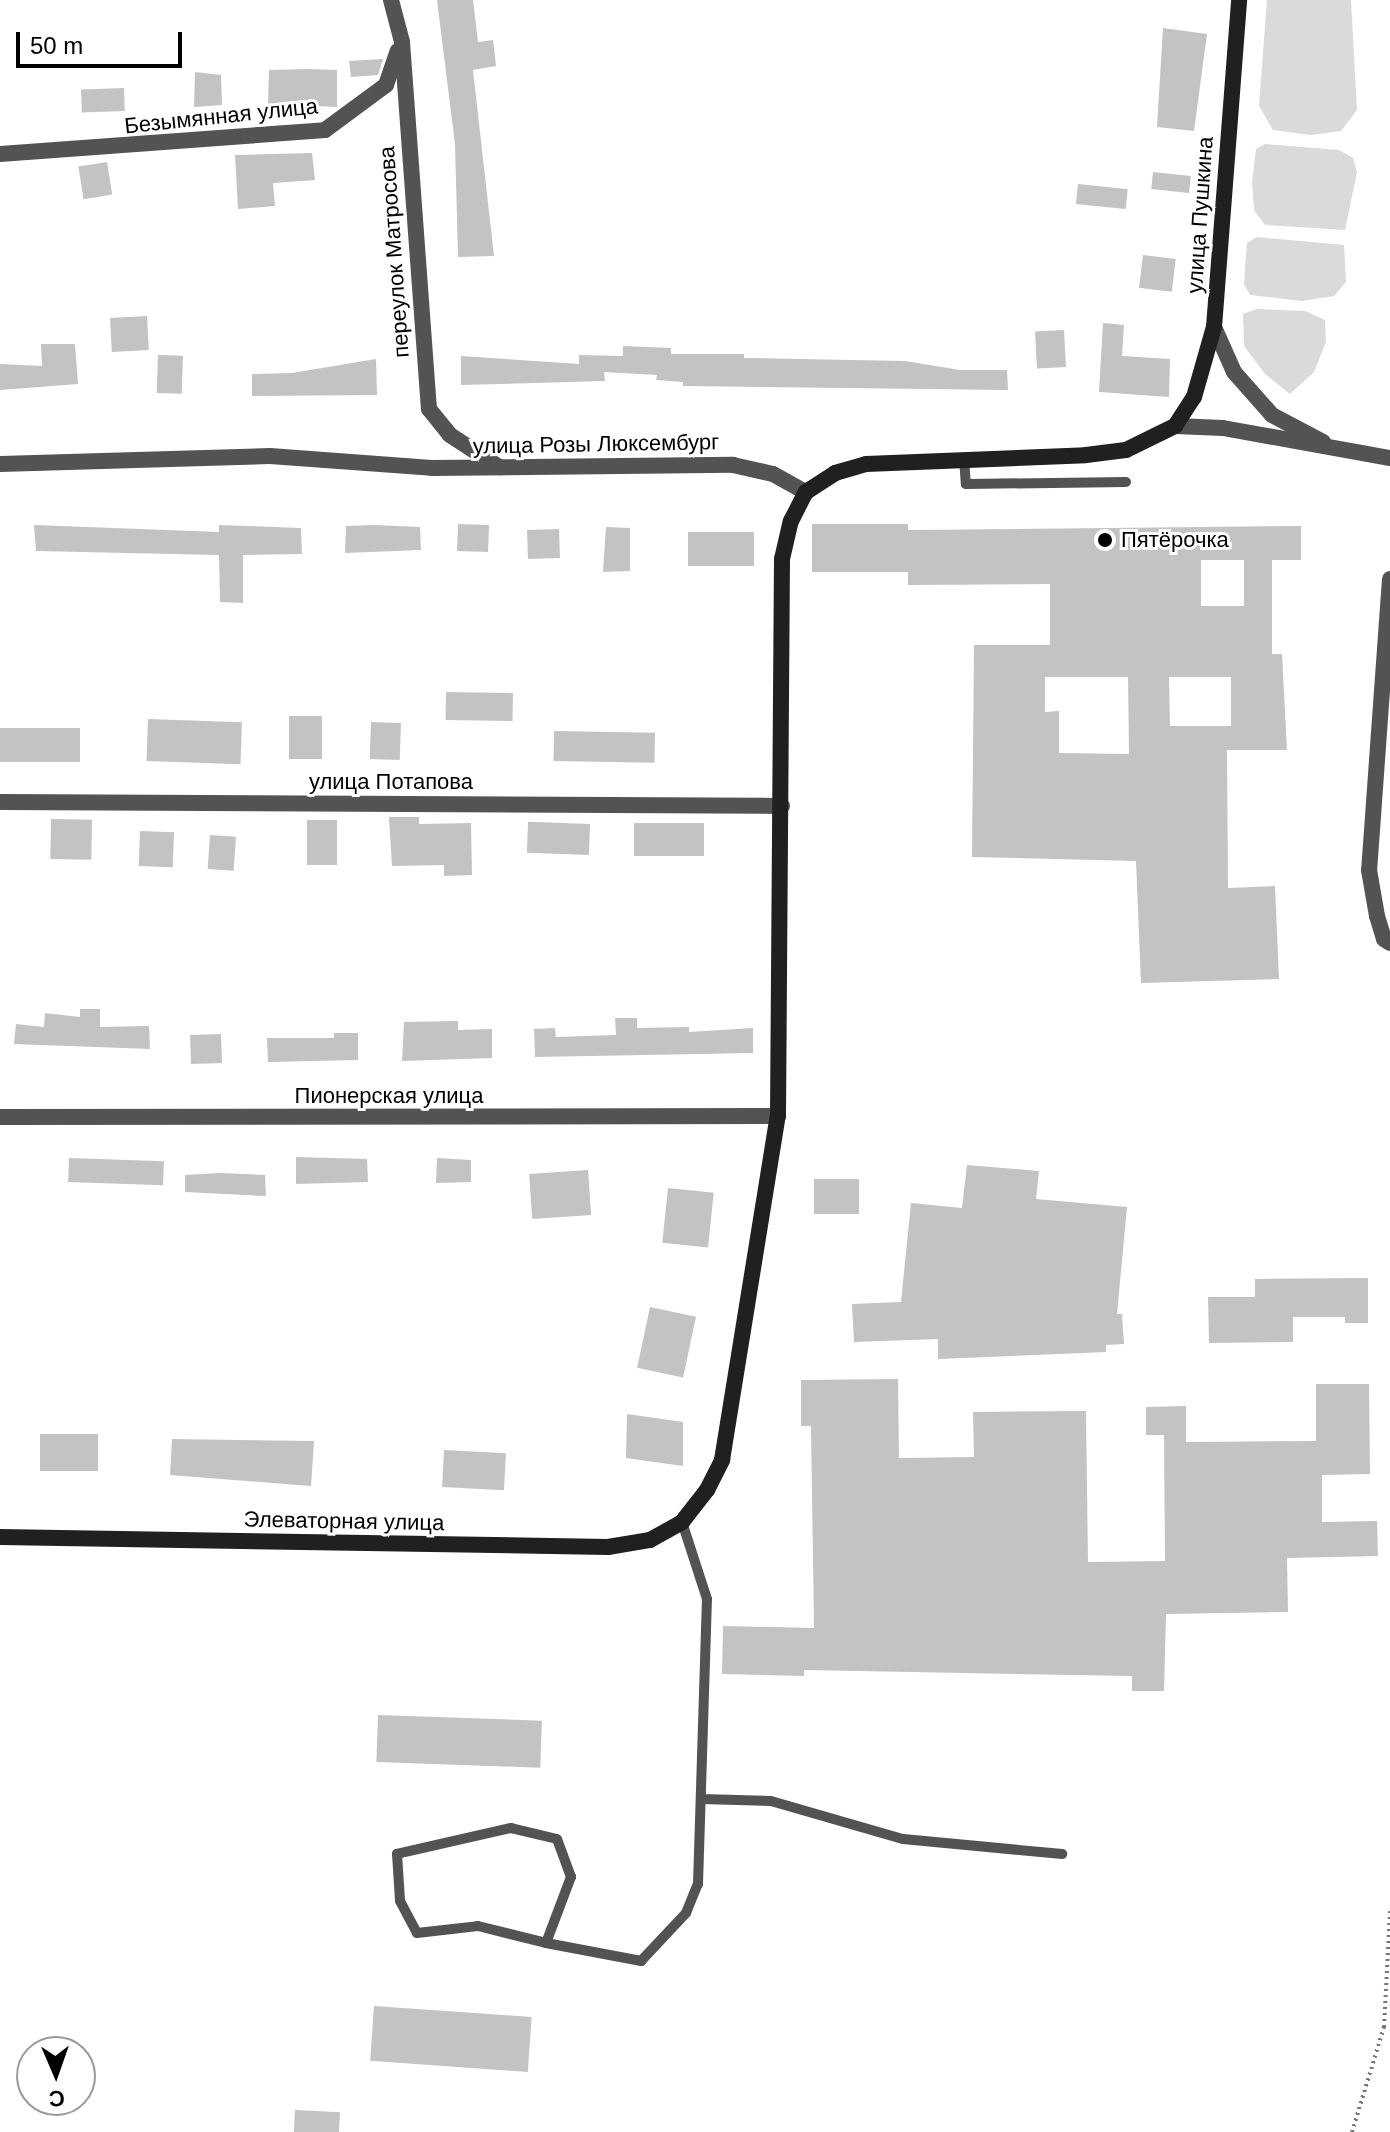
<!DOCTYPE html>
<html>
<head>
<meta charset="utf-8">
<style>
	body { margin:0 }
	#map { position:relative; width:1390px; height:2132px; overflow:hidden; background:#fff; font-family:Helvetica,sans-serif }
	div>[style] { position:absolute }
	.green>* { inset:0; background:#dadada }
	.building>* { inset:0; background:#c3c3c3; transform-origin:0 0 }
	.path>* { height:4px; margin-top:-2px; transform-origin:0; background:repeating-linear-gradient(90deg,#757575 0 2px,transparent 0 6px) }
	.lane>* { height:10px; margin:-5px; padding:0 5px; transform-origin:5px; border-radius:5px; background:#535353 }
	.street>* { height:16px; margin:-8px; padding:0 8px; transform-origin:8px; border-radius:8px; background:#535353 }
	.secondary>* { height:16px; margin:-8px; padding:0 8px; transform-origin:8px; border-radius:8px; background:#202020 }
	.dots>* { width:22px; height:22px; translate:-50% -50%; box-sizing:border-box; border:4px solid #fff; border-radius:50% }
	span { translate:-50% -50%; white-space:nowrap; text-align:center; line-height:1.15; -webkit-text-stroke:6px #fff; paint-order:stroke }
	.street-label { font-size:22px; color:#000 }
	.poi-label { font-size:22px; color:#000 }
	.left { translate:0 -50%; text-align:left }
	.north { position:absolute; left:16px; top:2036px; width:80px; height:80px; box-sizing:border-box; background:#fff; border:2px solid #999; border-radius:50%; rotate:178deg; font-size:22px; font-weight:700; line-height:32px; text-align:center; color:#000 }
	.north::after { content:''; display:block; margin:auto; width:28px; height:36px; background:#000; clip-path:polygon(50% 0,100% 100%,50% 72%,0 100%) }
	.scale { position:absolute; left:16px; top:32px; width:166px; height:36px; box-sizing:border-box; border:4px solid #000; border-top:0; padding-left:10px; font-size:24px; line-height:28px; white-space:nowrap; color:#000; -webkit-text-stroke:6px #fff; paint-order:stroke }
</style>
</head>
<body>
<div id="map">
	<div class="green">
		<i style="clip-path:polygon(1267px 0,1351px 0,1357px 110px,1341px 131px,1310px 135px,1273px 130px,1259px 106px)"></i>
		<i style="clip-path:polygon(1265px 144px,1339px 150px,1353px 158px,1357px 172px,1345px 230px,1265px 225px,1254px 210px,1252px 182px,1256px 149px)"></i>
		<i style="clip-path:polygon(1257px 237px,1344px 245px,1346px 282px,1334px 296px,1302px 301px,1250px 295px,1244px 284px,1247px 243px)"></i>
		<i style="clip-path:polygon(1257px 309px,1305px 311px,1325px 320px,1326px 342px,1314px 372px,1290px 394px,1265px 374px,1244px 346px,1243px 314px)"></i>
	</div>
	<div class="building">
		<i style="clip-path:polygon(437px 0,473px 0,478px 42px,493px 40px,496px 66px,473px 70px,494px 256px,458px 257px,455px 144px)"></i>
		<i style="clip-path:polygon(1163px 28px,1207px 34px,1194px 131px,1157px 127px)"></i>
		<i style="clip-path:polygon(383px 59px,378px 75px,351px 77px,349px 61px)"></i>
		<i style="clip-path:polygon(308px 69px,337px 70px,337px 107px,268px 104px,269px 70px)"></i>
		<i style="clip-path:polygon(195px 72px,221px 75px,222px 105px,194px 107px)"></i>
		<i style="left:124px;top:88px;width:23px;height:43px;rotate:88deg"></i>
		<i style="clip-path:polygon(312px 153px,315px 180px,273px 183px,275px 206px,238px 209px,235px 155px)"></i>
		<i style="left:107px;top:162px;width:33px;height:29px;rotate:81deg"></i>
		<i style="left:1153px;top:172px;width:38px;height:17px;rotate:6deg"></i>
		<i style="left:1078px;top:184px;width:50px;height:20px;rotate:6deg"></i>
		<i style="left:1143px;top:255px;width:33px;height:33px;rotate:7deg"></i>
		<i style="left:147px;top:316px;width:34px;height:37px;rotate:87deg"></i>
		<i style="clip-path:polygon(1103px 323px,1124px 325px,1122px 356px,1170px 359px,1169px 397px,1099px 392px)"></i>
		<i style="left:1064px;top:330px;width:37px;height:29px;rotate:87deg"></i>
		<i style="clip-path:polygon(41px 344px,75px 344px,78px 384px,0 390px,0 364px,42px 366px)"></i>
		<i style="clip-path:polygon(623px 346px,671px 348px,671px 354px,744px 354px,744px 358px,905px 361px,960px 370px,1007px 370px,1008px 390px,683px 386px,683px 382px,656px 380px,657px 375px,604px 372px,605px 381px,461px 385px,461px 356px,579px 364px,579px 355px,623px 356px)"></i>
		<i style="left:158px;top:355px;width:25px;height:38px;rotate:2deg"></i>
		<i style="clip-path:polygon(376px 359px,377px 395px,252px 396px,252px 374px,292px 373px)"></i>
		<i style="clip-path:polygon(evenodd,812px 524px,908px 524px,908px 530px,1301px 526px,1301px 560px,1272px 560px,1272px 654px,1282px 654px,1287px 750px,1227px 750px,1228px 888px,1275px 886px,1279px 979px,1141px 983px,1136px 861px,972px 857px,974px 645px,1050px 645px,1050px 584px,908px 585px,908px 572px,812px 572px,812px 524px,1201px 560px,1244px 560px,1244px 606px,1201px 606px,1201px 560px,812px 524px,1045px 677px,1128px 677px,1129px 754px,1059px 753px,1059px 711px,1045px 712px,1045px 677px,812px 524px,1169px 677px,1231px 677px,1231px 726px,1170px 726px,1169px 677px)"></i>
		<i style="clip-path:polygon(34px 525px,219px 532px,219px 525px,301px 528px,302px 554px,243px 555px,243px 603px,220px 602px,219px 555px,36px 551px)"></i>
		<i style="clip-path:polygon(375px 525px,420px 527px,421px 550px,345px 553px,346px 526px)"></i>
		<i style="left:489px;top:525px;width:27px;height:31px;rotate:92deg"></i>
		<i style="clip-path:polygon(606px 527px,630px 528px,630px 571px,603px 572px)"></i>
		<i style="left:559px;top:529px;width:29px;height:32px;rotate:88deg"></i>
		<i style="left:688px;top:532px;width:66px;height:34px"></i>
		<i style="left:446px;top:692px;width:67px;height:28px;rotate:1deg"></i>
		<i style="left:289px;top:716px;width:33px;height:43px"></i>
		<i style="left:148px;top:719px;width:94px;height:42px;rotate:2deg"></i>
		<i style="left:371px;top:722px;width:30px;height:37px;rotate:2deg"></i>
		<i style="left:0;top:728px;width:80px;height:34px"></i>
		<i style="left:554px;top:731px;width:101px;height:30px;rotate:1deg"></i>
		<i style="clip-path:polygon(389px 817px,419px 817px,419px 824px,471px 823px,472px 875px,444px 876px,444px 865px,392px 866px)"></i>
		<i style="left:51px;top:819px;width:41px;height:40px;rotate:1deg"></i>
		<i style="left:307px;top:820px;width:30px;height:45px"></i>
		<i style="left:634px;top:823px;width:70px;height:33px"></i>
		<i style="left:590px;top:824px;width:31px;height:62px;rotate:92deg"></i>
		<i style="left:140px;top:831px;width:34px;height:35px;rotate:2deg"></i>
		<i style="left:210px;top:835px;width:26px;height:34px;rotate:4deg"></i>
		<i style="clip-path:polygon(80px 1009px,100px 1009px,100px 1027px,149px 1026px,150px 1049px,14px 1044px,16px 1024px,44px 1027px,45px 1013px,80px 1017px)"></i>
		<i style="clip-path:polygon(615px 1018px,637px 1018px,637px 1028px,689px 1027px,689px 1032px,753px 1028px,753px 1053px,535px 1057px,534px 1029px,555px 1028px,556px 1037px,616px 1035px)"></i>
		<i style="clip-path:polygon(458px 1021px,458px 1030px,492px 1029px,492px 1058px,402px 1061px,404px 1022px)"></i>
		<i style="clip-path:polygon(334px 1033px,358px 1033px,358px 1060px,268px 1062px,267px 1038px,334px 1038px)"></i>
		<i style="left:221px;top:1034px;width:29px;height:31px;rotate:88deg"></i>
		<i style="clip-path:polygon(296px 1157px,367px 1159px,368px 1182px,296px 1184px)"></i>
		<i style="left:69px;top:1158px;width:95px;height:24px;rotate:2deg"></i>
		<i style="clip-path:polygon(437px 1158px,471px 1160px,471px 1182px,436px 1183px)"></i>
		<i style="clip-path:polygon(967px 1165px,1039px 1171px,1036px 1199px,1127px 1207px,1117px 1314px,1122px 1314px,1124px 1344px,1106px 1345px,1106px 1352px,938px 1359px,938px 1339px,854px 1342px,852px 1304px,901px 1302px,911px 1203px,962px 1208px)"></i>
		<i style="left:588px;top:1170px;width:45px;height:59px;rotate:86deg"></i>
		<i style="clip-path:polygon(219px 1173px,265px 1175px,266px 1196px,185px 1192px,185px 1175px)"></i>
		<i style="left:814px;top:1179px;width:45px;height:35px"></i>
		<i style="left:668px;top:1188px;width:46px;height:55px;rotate:6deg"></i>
		<i style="clip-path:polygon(1368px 1278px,1368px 1323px,1345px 1323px,1345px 1317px,1293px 1317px,1293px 1342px,1209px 1343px,1208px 1297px,1255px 1297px,1255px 1279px)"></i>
		<i style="left:650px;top:1307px;width:47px;height:62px;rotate:12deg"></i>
		<i style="clip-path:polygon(898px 1379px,899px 1458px,974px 1457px,973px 1412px,1086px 1411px,1088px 1562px,1165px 1561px,1164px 1435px,1146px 1435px,1146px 1407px,1186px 1406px,1186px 1442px,1316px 1441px,1316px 1384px,1369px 1384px,1370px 1474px,1322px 1475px,1322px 1522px,1377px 1521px,1378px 1556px,1287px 1558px,1288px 1612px,1166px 1614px,1164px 1691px,1132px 1691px,1132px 1676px,804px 1670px,804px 1676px,722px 1674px,723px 1626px,814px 1628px,811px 1426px,801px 1426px,801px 1380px)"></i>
		<i style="clip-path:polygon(627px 1414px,683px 1422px,683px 1466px,626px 1458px)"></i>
		<i style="left:40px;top:1434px;width:58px;height:37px"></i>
		<i style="clip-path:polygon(172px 1439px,314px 1441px,311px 1486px,170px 1475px)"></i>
		<i style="left:444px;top:1450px;width:62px;height:37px;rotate:3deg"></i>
		<i style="left:378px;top:1715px;width:164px;height:47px;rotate:2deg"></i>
		<i style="left:374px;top:2006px;width:158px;height:55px;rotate:4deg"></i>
		<i style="left:295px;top:2110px;width:45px;height:22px;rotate:3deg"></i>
	</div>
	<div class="path">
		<i style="left:1352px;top:2132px;width:110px;rotate:-73.1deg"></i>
		<i style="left:1384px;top:2027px;width:116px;rotate:-87deg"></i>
	</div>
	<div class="lane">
		<i style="left:964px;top:458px;width:26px;rotate:86deg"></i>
		<i style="left:966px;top:484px;width:160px;rotate:-0.7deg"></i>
		<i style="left:701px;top:1799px;width:70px;rotate:1.6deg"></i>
		<i style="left:771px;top:1801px;width:137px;rotate:16.1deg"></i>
		<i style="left:903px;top:1839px;width:160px;rotate:5.4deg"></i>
		<i style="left:546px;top:1943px;width:71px;rotate:-69.3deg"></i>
		<i style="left:571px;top:1877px;width:40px;rotate:-110.2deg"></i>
		<i style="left:557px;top:1839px;width:47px;rotate:-166.6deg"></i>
		<i style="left:511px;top:1828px;width:117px;rotate:167.2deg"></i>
		<i style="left:397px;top:1854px;width:47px;rotate:86.3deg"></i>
		<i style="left:400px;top:1901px;width:36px;rotate:62deg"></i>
		<i style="left:417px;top:1933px;width:61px;rotate:-6.5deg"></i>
		<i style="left:478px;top:1926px;width:70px;rotate:14deg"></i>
		<i style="left:546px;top:1943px;width:97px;rotate:10.7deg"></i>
		<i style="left:641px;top:1961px;width:66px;rotate:-46.8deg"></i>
		<i style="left:686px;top:1913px;width:31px;rotate:-68deg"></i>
		<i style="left:698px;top:1884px;width:285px;rotate:-88.2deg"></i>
		<i style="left:707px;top:1599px;width:81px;rotate:-108deg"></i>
	</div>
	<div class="street">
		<i style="left:391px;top:0;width:43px;rotate:75.3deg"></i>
		<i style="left:402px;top:42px;width:368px;rotate:85.8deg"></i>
		<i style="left:429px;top:409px;width:33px;rotate:51deg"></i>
		<i style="left:450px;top:435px;width:59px;rotate:33.1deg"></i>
		<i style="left:0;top:154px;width:326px;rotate:-4.2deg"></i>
		<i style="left:325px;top:130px;width:76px;rotate:-36.4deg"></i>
		<i style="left:386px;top:85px;width:36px;rotate:-71deg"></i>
		<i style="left:1214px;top:327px;width:49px;rotate:66deg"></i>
		<i style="left:1234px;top:372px;width:57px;rotate:48.5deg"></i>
		<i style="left:1272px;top:415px;width:58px;rotate:27.9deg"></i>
		<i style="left:1175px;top:426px;width:48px;rotate:2.4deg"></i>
		<i style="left:1223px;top:428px;width:170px;rotate:10.2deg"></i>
		<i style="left:0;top:464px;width:270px;rotate:-1.7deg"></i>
		<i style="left:270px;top:456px;width:162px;rotate:4.2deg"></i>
		<i style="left:432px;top:468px;width:301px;rotate:-0.6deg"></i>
		<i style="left:733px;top:465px;width:41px;rotate:12.7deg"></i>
		<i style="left:773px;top:474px;width:38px;rotate:29deg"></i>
		<i style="left:1390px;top:579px;width:292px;rotate:94.1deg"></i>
		<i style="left:1369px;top:870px;width:47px;rotate:80.1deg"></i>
		<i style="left:1377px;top:916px;width:24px;rotate:73deg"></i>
		<i style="left:1384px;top:939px;width:7px;rotate:34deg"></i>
		<i style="left:0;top:802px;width:782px;rotate:0.29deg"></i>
		<i style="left:0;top:1117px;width:778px;rotate:-0.07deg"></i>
	</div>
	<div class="secondary">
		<i style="left:0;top:1537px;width:608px;rotate:0.94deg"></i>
		<i style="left:608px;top:1547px;width:43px;rotate:-9.5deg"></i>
		<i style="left:650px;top:1540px;width:37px;rotate:-29deg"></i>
		<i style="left:682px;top:1522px;width:41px;rotate:-52deg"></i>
		<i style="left:707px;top:1490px;width:34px;rotate:-63deg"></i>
		<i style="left:722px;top:1460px;width:349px;rotate:-80.8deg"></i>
		<i style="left:778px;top:1116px;width:557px;rotate:-89.59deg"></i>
		<i style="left:782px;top:559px;width:39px;rotate:-77deg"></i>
		<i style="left:791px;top:521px;width:33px;rotate:-63deg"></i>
		<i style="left:806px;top:492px;width:35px;rotate:-33deg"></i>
		<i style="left:835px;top:473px;width:32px;rotate:-16deg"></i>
		<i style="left:866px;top:464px;width:220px;rotate:-2.3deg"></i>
		<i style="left:1086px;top:455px;width:40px;rotate:-7.1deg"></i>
		<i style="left:1126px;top:450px;width:55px;rotate:-26.1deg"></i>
		<i style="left:1175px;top:426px;width:35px;rotate:-57deg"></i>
		<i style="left:1194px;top:397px;width:73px;rotate:-74.1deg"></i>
		<i style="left:1214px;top:327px;width:328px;rotate:-85.6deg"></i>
	</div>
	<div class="dots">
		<i style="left:1105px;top:540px;background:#000"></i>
	</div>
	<div class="street-label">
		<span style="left:221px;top:116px;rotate:-6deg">Безымянная улица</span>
		<span style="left:1200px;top:215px;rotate:-86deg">улица Пушкина</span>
		<span style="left:394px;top:252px;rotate:-94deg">переулок Матросова</span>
		<span style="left:596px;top:444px;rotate:-1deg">улица Розы Люксембург</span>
		<span style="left:391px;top:782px">улица Потапова</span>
		<span style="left:389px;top:1096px">Пионерская улица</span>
		<span style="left:344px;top:1521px;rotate:1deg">Элеваторная улица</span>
	</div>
	<div class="poi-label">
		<span class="left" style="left:1121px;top:540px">Пятёрочка</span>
	</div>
	<div class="north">С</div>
	<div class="scale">50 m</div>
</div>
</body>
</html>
